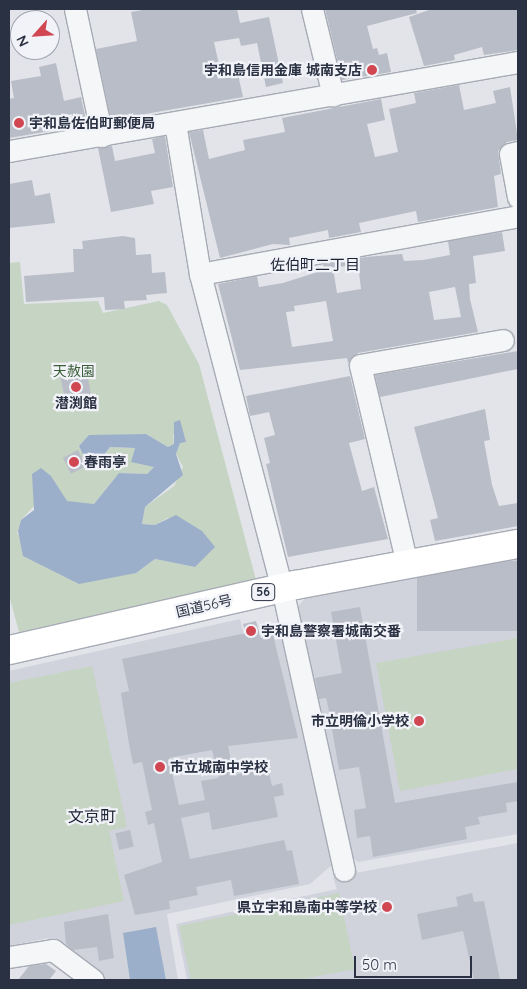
<!DOCTYPE html>
<html>
<head>
<meta charset="utf-8">
<style>
	body { margin:0 }
	#map { position:relative; width:527px; height:989px; overflow:hidden; background:#e2e4ea; font-family:Quicksand,"Noto Sans JP",sans-serif }
	div>[style] { position:absolute }
	.built>* { inset:0; background:#d0d3dc }
	.green>* { inset:0; background:#c6d4c3 }
	.water>* { inset:0; background:#9cafca }
	.building>* { inset:0; background:#b9bdc7; transform-origin:0 0 }
	.roads { filter:drop-shadow(1px 0 #a7abb4) drop-shadow(-1px 0 #a7abb4) drop-shadow(0 1px #a7abb4) drop-shadow(0 -1px #a7abb4) }
	.minor>* { height:21px; margin:-10.5px; padding:0 10.5px; transform-origin:10.5px; border-radius:10.5px; background:#f4f6f8 }
	.highway>* { height:28px; margin:-14px; padding:0 14px; transform-origin:14px; border-radius:14px; background:#fff }
	.dots>* { width:14px; height:14px; translate:-50% -50%; box-sizing:border-box; border:2px solid #f1f3f8; border-radius:50% }
	span { translate:-50% -50%; white-space:nowrap; text-align:center; line-height:1.15; -webkit-text-stroke:4.5px #f1f3f8; paint-order:stroke }
	.shield-label span { padding:1px 4px; background:#f1f3f8; border:1px solid; border-radius:4px; -webkit-text-stroke-width:0 }
	.shield-label { font-size:12px; color:#2a3142; font-weight:700 }
	.poi-label { font-size:14px; color:#2a3142; font-weight:700 }
	.right { translate:-100% -50%; text-align:right }
	.left { translate:0 -50%; text-align:left }
	.park-label { font-size:14px; color:#3b5e37 }
	.street-label { font-size:14px; color:#2a3142 }
	.neighbourhood-label { font-size:15px; color:#1c2233 }
	.quarter-label { font-size:16px; color:#1c2233 }
	.frame { position:absolute; inset:0; border:10px solid #2a3142; pointer-events:none }
	.north { position:absolute; left:10px; top:10px; width:50px; height:50px; box-sizing:border-box; background:#f1f3f8; border:1px solid #a1a5af; border-radius:50%; rotate:244deg; font-size:14px; font-weight:700; line-height:20px; text-align:center; color:#2a3142 }
	.north::after { content:''; display:block; margin:auto; width:18px; height:22px; background:#d04651; clip-path:polygon(50% 0,100% 100%,50% 72%,0 100%) }
	.scale { position:absolute; left:354px; top:956px; width:118px; height:22px; box-sizing:border-box; border:2px solid #2a3142; border-top:0; padding-left:6px; font-size:15px; line-height:18px; white-space:nowrap; color:#2a3142; -webkit-text-stroke:4px #f1f3f8; paint-order:stroke }
</style>
</head>
<body>
<div id="map">
	<div class="built">
		<i style="clip-path:polygon(518px 559px,518px 834px,358px 862px,349px 855px,296px 609px,306px 597px)"></i>
		<i style="clip-path:polygon(240px 619px,247px 647px,278px 633px,284px 642px,333px 864px,310px 884px,167px 914px,178px 980px,104px 980px,48px 938px,9px 946px,9px 671px)"></i>
		<i style="clip-path:polygon(518px 843px,518px 980px,187px 980px,176px 924px,337px 889px,333px 877px)"></i>
	</div>
	<div class="green">
		<i style="clip-path:polygon(evenodd,20px 262px,24px 304px,98px 301px,103px 313px,159px 301px,167px 305px,199px 364px,256px 580px,19px 632px,9px 595px,9px 263px,20px 262px,146px 434px,168px 447px,174px 445px,173px 434px,180px 443px,176px 454px,183px 467px,174px 486px,145px 507px,142px 524px,155px 525px,168px 518px,195px 567px,155px 559px,136px 573px,17px 534px,21px 520px,34px 506px,94px 504px,119px 473px,147px 474px,154px 467px,133px 456px,135px 448px,110px 447px,99px 463px,89px 468px,79px 446px,89px 436px,146px 434px)"></i>
		<i style="clip-path:polygon(518px 638px,518px 769px,400px 791px,376px 663px)"></i>
		<i style="clip-path:polygon(92px 666px,127px 827px,109px 831px,124px 901px,9px 925px,9px 683px)"></i>
		<i style="clip-path:polygon(339px 893px,355px 969px,298px 980px,191px 980px,179px 926px)"></i>
	</div>
	<div class="water">
		<i style="clip-path:polygon(180px 420px,186px 442px,180px 443px,176px 454px,183px 475px,145px 507px,142px 524px,155px 525px,176px 515px,202px 531px,215px 547px,195px 567px,155px 559px,136px 573px,79px 584px,23px 556px,18px 531px,21px 520px,34px 510px,32px 474px,41px 468px,51px 476px,67px 501px,94px 504px,119px 473px,147px 474px,154px 467px,131px 462px,135px 448px,110px 447px,95px 467px,89px 468px,79px 446px,89px 435px,146px 434px,168px 447px,174px 444px,174px 422px)"></i>
		<i style="clip-path:polygon(156px 927px,166px 980px,130px 980px,123px 933px)"></i>
	</div>
	<div class="building">
		<i style="clip-path:polygon(148px 9px,237px 9px,240px 23px,269px 17px,283px 83px,266px 87px,257px 43px,241px 46px,239px 38px,214px 42px,221px 74px,237px 70px,243px 97px,111px 120px,96px 49px,137px 41px,131px 12px)"></i>
		<i style="clip-path:polygon(325px 9px,416px 9px,417px 13px,367px 26px,373px 49px,377px 48px,379px 55px,387px 53px,391px 72px,342px 80px)"></i>
		<i style="clip-path:polygon(432px 9px,518px 9px,518px 50px,484px 55px,482px 47px,454px 55px,455px 60px,424px 66px,409px 17px)"></i>
		<i style="clip-path:polygon(56px 63px,64px 101px,81px 97px,87px 125px,74px 127px,72px 114px,48px 119px,50px 131px,9px 138px,9px 99px,14px 98px,11px 81px,41px 76px,39px 67px)"></i>
		<i style="clip-path:polygon(459px 85px,464px 110px,496px 103px,493px 91px,510px 87px,518px 140px,507px 142px,498px 151px,501px 174px,494px 176px,498px 207px,418px 222px,416px 211px,359px 223px,361px 232px,329px 238px,328px 230px,289px 238px,290px 245px,273px 244px,220px 258px,189px 132px,203px 130px,209px 159px,245px 150px,243px 140px,285px 132px,282px 118px,381px 99px,385px 120px,367px 124px,375px 157px,398px 152px,389px 109px,416px 103px,414px 93px)"></i>
		<i style="clip-path:polygon(165px 136px,173px 187px,151px 191px,154px 204px,111px 212px,98px 148px,112px 146px,115px 161px,155px 153px,152px 139px)"></i>
		<i style="clip-path:polygon(32px 180px,35px 196px,50px 193px,55px 223px,9px 228px,9px 184px)"></i>
		<i style="clip-path:polygon(evenodd,502px 232px,505px 251px,473px 256px,476px 283px,469px 284px,470px 299px,478px 332px,358px 353px,348px 363px,347px 358px,240px 370px,218px 284px,257px 276px,259px 287px,283px 283px,324px 270px,323px 264px,366px 257px,402px 254px,404px 261px,423px 260px,450px 255px,448px 241px,502px 232px,358px 264px,361px 289px,337px 293px,333px 268px,358px 264px,502px 232px,455px 287px,461px 317px,434px 320px,429px 292px,455px 287px,502px 232px,326px 301px,333px 341px,292px 347px,286px 312px,295px 311px,294px 306px,326px 301px)"></i>
		<i style="clip-path:polygon(123px 236px,135px 238px,136px 255px,151px 254px,152px 273px,165px 272px,167px 293px,146px 295px,147px 300px,124px 301px,125px 309px,105px 310px,104px 297px,26px 302px,24px 276px,74px 272px,73px 249px,83px 249px,82px 241px)"></i>
		<i style="clip-path:polygon(518px 351px,518px 369px,380px 397px,375px 375px)"></i>
		<i style="clip-path:polygon(81px 371px,87px 373px,91px 395px,65px 400px,60px 375px)"></i>
		<i style="clip-path:polygon(350px 376px,365px 439px,349px 443px,362px 491px,374px 487px,388px 539px,288px 557px,266px 464px,270px 463px,264px 438px,275px 435px,269px 412px,250px 416px,246px 396px)"></i>
		<i style="clip-path:polygon(485px 409px,490px 440px,484px 441px,492px 485px,499px 506px,518px 503px,518px 526px,435px 541px,430px 520px,438px 518px,414px 427px)"></i>
		<i style="left:78px;top:450px;width:18px;height:17px;rotate:63deg"></i>
		<i style="left:518px;top:561px;width:70px;height:101px;rotate:90deg"></i>
		<i style="clip-path:polygon(360px 607px,395px 803px,518px 782px,518px 801px,506px 803px,507px 812px,478px 817px,480px 824px,465px 827px,467px 839px,373px 857px,370px 836px,357px 838px,354px 810px,366px 808px,359px 767px,339px 770px,328px 706px,326px 698px,319px 699px,315px 678px,342px 673px,331px 612px)"></i>
		<i style="clip-path:polygon(evenodd,256px 621px,261px 638px,273px 635px,298px 738px,228px 746px,234px 775px,268px 768px,272px 786px,282px 783px,284px 795px,274px 797px,278px 817px,212px 830px,209px 812px,181px 818px,190px 859px,284px 840px,287px 851px,292px 850px,299px 884px,234px 896px,231px 880px,196px 887px,198px 895px,169px 901px,170px 909px,135px 915px,124px 875px,162px 862px,154px 823px,148px 825px,145px 812px,152px 810px,142px 762px,133px 764px,129px 744px,121px 693px,129px 691px,122px 659px,246px 633px,243px 624px,256px 621px,212px 750px,219px 778px,201px 781px,205px 800px,179px 805px,169px 758px,212px 750px)"></i>
		<i style="left:130px;top:830px;width:17px;height:15px;rotate:77deg"></i>
		<i style="clip-path:polygon(472px 893px,474px 902px,484px 901px,500px 980px,474px 980px,463px 931px,422px 940px,417px 914px,458px 906px,456px 897px)"></i>
		<i style="clip-path:polygon(108px 914px,114px 958px,99px 961px,97px 947px,73px 950px,66px 944px,64px 922px)"></i>
		<i style="clip-path:polygon(46px 964px,56px 971px,49px 980px,18px 980px,29px 966px)"></i>
	</div>
	<div class="roads">
		<div class="minor">
			<i style="left:75px;top:9px;width:130px;rotate:78deg"></i>
			<i style="left:312px;top:9px;width:89px;rotate:76.3deg"></i>
			<i style="left:175px;top:123px;width:153px;rotate:80.6deg"></i>
			<i style="left:200px;top:274px;width:325px;rotate:75.4deg"></i>
			<i style="left:282px;top:588px;width:289px;rotate:77.6deg"></i>
			<i style="left:9px;top:151px;width:517px;rotate:-9.92deg"></i>
			<i style="left:518px;top:152px;width:8px;rotate:166deg"></i>
			<i style="left:510px;top:154px;width:44px;rotate:79.5deg"></i>
			<i style="left:200px;top:274px;width:323px;rotate:-10.3deg"></i>
			<i style="left:407px;top:564px;width:204px;rotate:-103.3deg"></i>
			<i style="left:360px;top:365px;width:145px;rotate:-9.9deg"></i>
			<i style="left:9px;top:957px;width:45px;rotate:-9deg"></i>
			<i style="left:53px;top:950px;width:50px;rotate:36.9deg"></i>
		</div>
		<div class="highway">
			<i style="left:9px;top:650px;width:294px;rotate:-12.8deg"></i>
			<i style="left:296px;top:585px;width:226px;rotate:-10.5deg"></i>
		</div>
	</div>
	<div class="dots">
		<i style="left:372px;top:70px;background:#d04651"></i>
		<i style="left:19px;top:123px;background:#d04651"></i>
		<i style="left:76px;top:387px;background:#d04651"></i>
		<i style="left:74px;top:462px;background:#d04651"></i>
		<i style="left:251px;top:631px;background:#d04651"></i>
		<i style="left:419px;top:721px;background:#d04651"></i>
		<i style="left:160px;top:767px;background:#d04651"></i>
		<i style="left:387px;top:907px;background:#d04651"></i>
	</div>
	<div class="shield-label">
		<span style="left:263px;top:592px">56</span>
	</div>
	<div class="poi-label">
		<span class="right" style="left:362px;top:70px">宇和島信用金庫 城南支店</span>
		<span class="left" style="left:29px;top:123px">宇和島佐伯町郵便局</span>
		<span style="left:76px;top:403px">潜渕館</span>
		<span class="left" style="left:84px;top:462px">春雨亭</span>
		<span class="left" style="left:261px;top:631px">宇和島警察署城南交番</span>
		<span class="right" style="left:409px;top:721px">市立明倫小学校</span>
		<span class="left" style="left:170px;top:767px">市立城南中学校</span>
		<span class="right" style="left:377px;top:907px">県立宇和島南中等学校</span>
	</div>
	<div class="park-label">
		<span style="left:74px;top:371px">天赦園</span>
	</div>
	<div class="street-label">
		<span style="left:204px;top:606px;rotate:-13deg">国道56号</span>
	</div>
	<div class="neighbourhood-label">
		<span style="left:315px;top:265px">佐伯町二丁目</span>
	</div>
	<div class="quarter-label">
		<span style="left:92px;top:816px">文京町</span>
	</div>
	<div class="frame"></div>
	<div class="north">N</div>
	<div class="scale">50 m</div>
</div>
</body>
</html>
